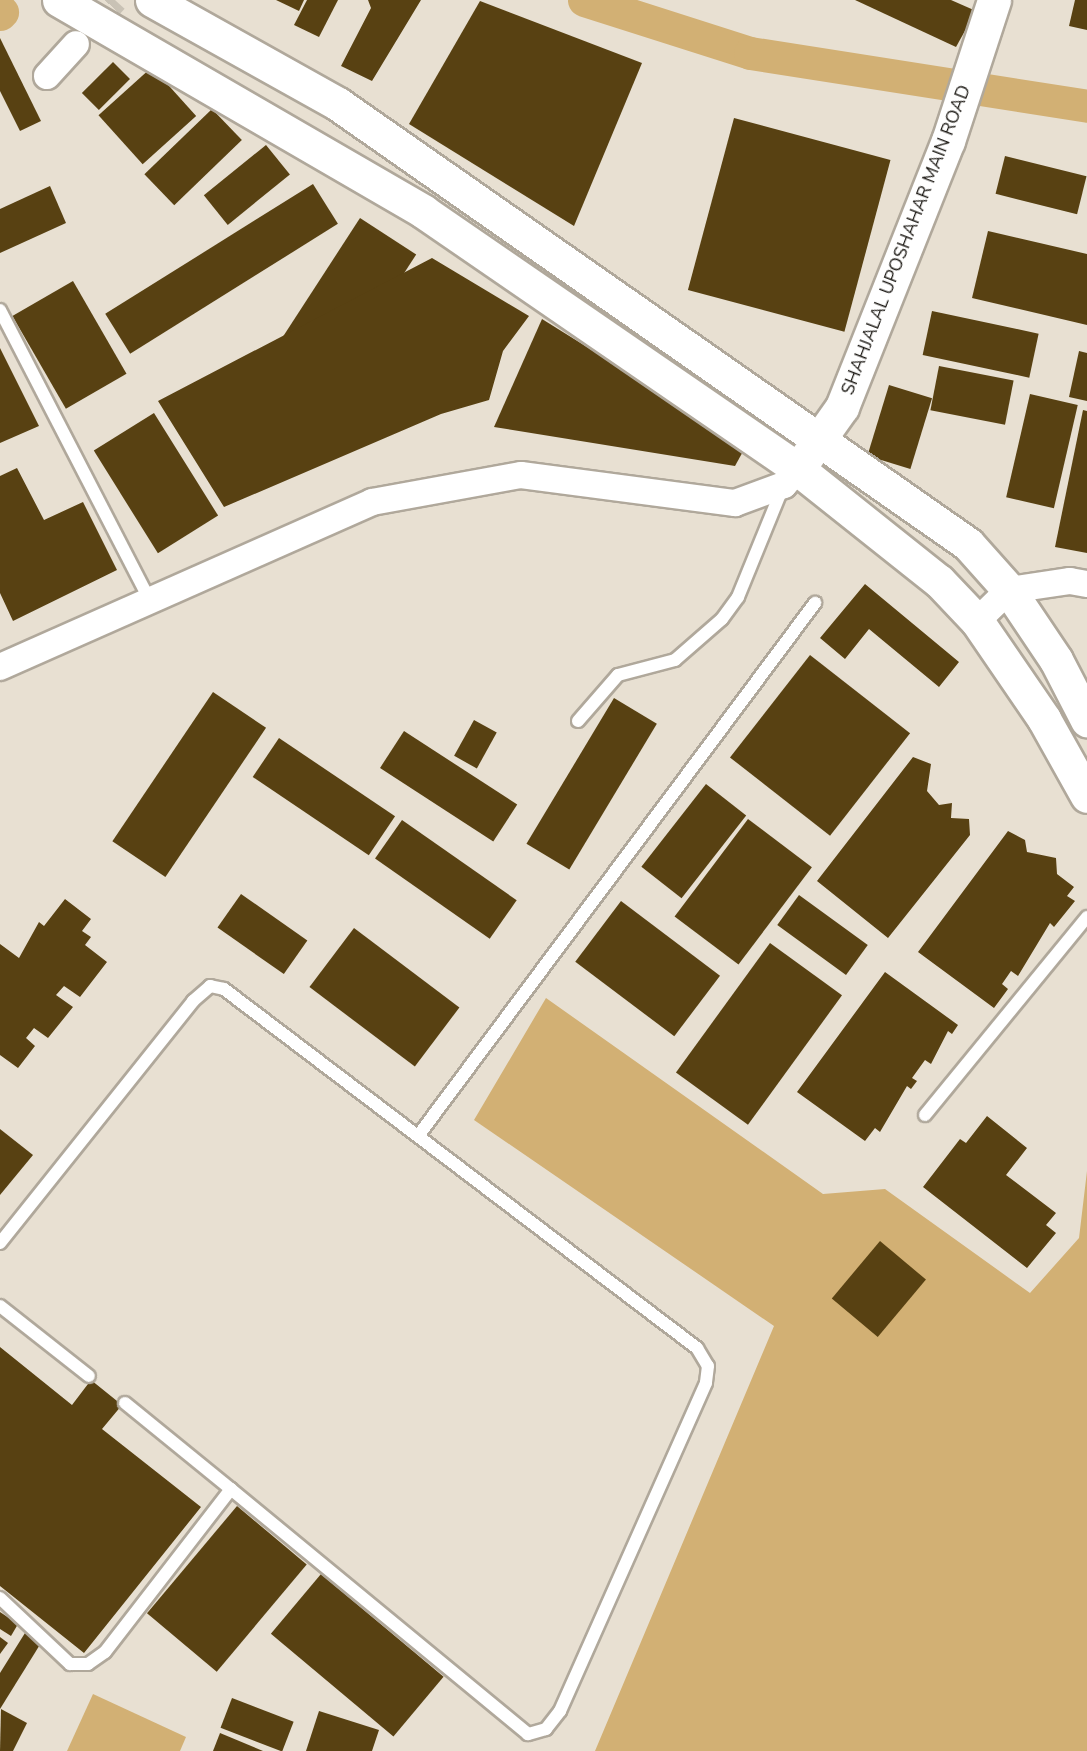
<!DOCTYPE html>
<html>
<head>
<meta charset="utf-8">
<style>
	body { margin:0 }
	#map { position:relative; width:1087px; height:1751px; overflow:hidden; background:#e8e0d2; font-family:"Nunito Sans",sans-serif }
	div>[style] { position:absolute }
	.water>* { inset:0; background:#d2b074 }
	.canal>* { height:33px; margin:-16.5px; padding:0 16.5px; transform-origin:16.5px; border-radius:16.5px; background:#d2b074 }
	.building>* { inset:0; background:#584112; transform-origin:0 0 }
	.minor-tunnel>* { height:26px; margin-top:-13px; transform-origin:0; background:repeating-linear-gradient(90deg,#c9c2b5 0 26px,transparent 0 39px) }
	.roads { filter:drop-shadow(2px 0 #b0a89b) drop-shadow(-2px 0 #b0a89b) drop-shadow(0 2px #b0a89b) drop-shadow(0 -2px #b0a89b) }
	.service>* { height:12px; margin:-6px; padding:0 6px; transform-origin:6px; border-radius:6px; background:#fff }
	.minor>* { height:26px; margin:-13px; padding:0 13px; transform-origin:13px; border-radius:13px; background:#fff }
	.primary>* { height:33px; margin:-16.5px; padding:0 16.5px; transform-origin:16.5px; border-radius:16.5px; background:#fff }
	.trunk>* { height:33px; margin:-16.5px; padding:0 16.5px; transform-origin:16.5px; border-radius:16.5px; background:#fff }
	span { translate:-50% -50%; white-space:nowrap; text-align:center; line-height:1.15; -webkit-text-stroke:6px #fff; paint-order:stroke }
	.street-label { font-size:18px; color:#1a1712 }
</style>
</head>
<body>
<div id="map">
	<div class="water">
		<i style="clip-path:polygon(546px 998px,823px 1194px,885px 1189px,1030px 1293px,1079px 1238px,1087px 1171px,1087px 1751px,595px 1751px,774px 1326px,474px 1120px)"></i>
		<i style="clip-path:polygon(93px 1694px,186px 1737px,180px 1751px,67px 1751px)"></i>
	</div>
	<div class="canal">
		<i style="left:584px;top:0;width:174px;rotate:17.7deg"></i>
		<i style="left:750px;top:53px;width:341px;rotate:8.9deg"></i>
		<i style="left:0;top:14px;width:3px;rotate:-45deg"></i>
	</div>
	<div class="building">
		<i style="clip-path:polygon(276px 0,304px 0,299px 11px)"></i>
		<i style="clip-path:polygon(307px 0,338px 0,319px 37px,294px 25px)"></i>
		<i style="clip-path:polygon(368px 0,421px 0,372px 81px,341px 66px,371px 8px)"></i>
		<i style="clip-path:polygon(855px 0,951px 0,976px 11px,956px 47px)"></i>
		<i style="clip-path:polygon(1075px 0,1087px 0,1087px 30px,1069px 26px)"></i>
		<i style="clip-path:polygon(480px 1px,642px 63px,574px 226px,409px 124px)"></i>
		<i style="clip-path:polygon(0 38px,41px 121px,20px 131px,0 91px)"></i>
		<i style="left:113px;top:62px;width:24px;height:44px;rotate:45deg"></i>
		<i style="left:152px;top:67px;width:66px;height:72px;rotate:48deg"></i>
		<i style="left:212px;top:109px;width:43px;height:94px;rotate:46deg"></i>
		<i style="left:734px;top:118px;width:162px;height:178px;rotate:15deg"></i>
		<i style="left:266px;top:145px;width:38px;height:80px;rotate:51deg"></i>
		<i style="left:1005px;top:156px;width:84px;height:39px;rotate:14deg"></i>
		<i style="left:313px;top:184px;width:47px;height:245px;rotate:58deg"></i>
		<i style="clip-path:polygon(50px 186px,66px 223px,0 253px,0 209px)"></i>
		<i style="left:360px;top:218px;width:67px;height:271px;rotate:33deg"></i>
		<i style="clip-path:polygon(988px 231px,1087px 254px,1087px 325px,972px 298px)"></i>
		<i style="clip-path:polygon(432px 258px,529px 316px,503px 351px,489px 400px,441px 414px,224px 507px,158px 401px)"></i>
		<i style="left:73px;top:281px;width:107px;height:70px;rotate:60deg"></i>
		<i style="left:932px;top:311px;width:109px;height:45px;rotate:12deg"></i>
		<i style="clip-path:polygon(542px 319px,746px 446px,735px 466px,494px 427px)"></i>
		<i style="clip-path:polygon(0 348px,39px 426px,0 443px)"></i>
		<i style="clip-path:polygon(1079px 351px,1087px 353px,1087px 401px,1069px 397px)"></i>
		<i style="left:939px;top:366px;width:76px;height:45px;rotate:11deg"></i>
		<i style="left:889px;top:385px;width:45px;height:74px;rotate:17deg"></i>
		<i style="left:1030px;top:394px;width:49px;height:106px;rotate:13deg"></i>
		<i style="clip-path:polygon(1083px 410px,1087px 411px,1087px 553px,1055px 547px)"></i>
		<i style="left:154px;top:413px;width:121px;height:71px;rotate:58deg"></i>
		<i style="clip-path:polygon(17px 468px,44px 520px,83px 502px,117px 570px,13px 621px,0 593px,0 476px)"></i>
		<i style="clip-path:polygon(865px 584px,959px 662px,939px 687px,869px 629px,845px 659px,820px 638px)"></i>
		<i style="left:810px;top:655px;width:127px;height:130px;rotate:38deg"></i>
		<i style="left:213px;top:692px;width:64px;height:180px;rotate:34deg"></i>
		<i style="left:614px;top:698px;width:50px;height:170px;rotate:31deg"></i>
		<i style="left:474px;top:720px;width:26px;height:41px;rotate:29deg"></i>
		<i style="left:404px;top:731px;width:135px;height:44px;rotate:33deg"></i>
		<i style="left:279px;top:738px;width:140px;height:47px;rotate:34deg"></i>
		<i style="clip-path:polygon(913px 757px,931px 764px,927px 791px,939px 805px,952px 803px,951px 818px,969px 819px,970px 835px,888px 938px,817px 881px)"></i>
		<i style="left:706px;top:784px;width:51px;height:105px;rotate:38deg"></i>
		<i style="left:748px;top:819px;width:80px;height:122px;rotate:37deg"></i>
		<i style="left:402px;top:820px;width:140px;height:47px;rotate:35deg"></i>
		<i style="clip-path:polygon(1008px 831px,1025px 840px,1027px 852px,1056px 858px,1057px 874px,1074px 887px,1067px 896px,1075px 901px,1054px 927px,1050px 923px,1018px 976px,1011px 971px,1002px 984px,1008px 989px,994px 1008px,918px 952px)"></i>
		<i style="left:241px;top:894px;width:81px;height:41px;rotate:35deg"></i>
		<i style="left:799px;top:895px;width:85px;height:37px;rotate:36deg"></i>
		<i style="clip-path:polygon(65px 899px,91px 919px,82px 931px,91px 937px,85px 945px,107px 962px,80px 997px,64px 986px,56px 995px,73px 1007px,48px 1038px,34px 1028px,26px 1038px,35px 1046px,18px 1068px,0 1055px,0 944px,19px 958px,39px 922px,44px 926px)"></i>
		<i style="left:621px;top:901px;width:124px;height:76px;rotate:37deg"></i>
		<i style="left:354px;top:928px;width:132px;height:74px;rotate:37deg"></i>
		<i style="left:770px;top:943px;width:89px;height:160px;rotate:36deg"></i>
		<i style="clip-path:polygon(885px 972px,958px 1025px,952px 1034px,948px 1031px,931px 1064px,925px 1060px,912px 1078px,917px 1081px,911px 1089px,907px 1086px,880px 1132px,875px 1128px,865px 1141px,797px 1092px)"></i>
		<i style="clip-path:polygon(987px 1116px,1027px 1148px,1006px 1175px,1056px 1213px,1046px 1225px,1056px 1233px,1027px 1268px,923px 1187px,960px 1139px,966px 1143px)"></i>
		<i style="clip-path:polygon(0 1129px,33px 1155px,0 1195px)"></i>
		<i style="left:880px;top:1241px;width:60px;height:75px;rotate:40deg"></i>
		<i style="clip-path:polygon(0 1347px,72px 1405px,91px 1380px,122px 1405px,102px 1429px,201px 1507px,84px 1653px,0 1586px)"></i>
		<i style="left:237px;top:1506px;width:91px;height:140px;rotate:40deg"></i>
		<i style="left:321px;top:1574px;width:160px;height:78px;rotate:40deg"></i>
		<i style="clip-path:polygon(0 1612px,18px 1624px,11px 1636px,0 1629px)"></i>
		<i style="clip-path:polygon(25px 1633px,41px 1643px,0 1709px,0 1673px)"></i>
		<i style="clip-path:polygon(0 1637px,8px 1643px,0 1654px)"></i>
		<i style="left:232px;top:1698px;width:66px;height:32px;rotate:21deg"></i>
		<i style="clip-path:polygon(1px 1709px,27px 1723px,13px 1751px,0 1751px)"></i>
		<i style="clip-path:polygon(319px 1711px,379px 1730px,372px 1751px,306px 1751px)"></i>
		<i style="clip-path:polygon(220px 1733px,263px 1751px,213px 1751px)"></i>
	</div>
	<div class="minor-tunnel">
		<i style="left:84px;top:34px;width:46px;rotate:-47.6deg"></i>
	</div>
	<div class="roads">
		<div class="service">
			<i style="left:0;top:310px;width:326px;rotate:62.7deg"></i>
			<i style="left:578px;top:721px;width:61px;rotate:-49deg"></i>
			<i style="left:618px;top:675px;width:59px;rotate:-14.7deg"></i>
			<i style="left:675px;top:660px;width:62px;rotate:-41.1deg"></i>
			<i style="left:722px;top:619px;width:27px;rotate:-54deg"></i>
			<i style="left:738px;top:597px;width:119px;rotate:-67.8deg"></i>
			<i style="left:925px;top:1115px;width:256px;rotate:-50.7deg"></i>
			<i style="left:418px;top:1136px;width:665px;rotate:-53.32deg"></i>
			<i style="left:0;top:1243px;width:310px;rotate:-51.4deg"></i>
			<i style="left:193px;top:1001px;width:23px;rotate:-41deg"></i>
			<i style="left:210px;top:986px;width:14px;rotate:12deg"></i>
			<i style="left:224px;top:989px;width:594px;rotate:37.2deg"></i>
			<i style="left:697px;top:1348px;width:21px;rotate:59deg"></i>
			<i style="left:708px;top:1366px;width:17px;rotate:97deg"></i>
			<i style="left:706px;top:1383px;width:359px;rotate:114deg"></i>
			<i style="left:560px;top:1711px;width:23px;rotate:128deg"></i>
			<i style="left:546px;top:1729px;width:19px;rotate:164deg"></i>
			<i style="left:528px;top:1734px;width:385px;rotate:-140.5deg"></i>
			<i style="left:231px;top:1489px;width:206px;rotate:127.7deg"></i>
			<i style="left:105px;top:1652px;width:21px;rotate:145deg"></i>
			<i style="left:88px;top:1664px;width:18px;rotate:180deg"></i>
			<i style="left:70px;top:1664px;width:96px;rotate:-136.7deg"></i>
			<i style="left:0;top:1306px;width:113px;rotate:38.2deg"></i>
			<i style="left:125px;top:1403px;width:136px;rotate:39.1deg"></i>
		</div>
		<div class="minor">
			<i style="left:47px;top:76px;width:43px;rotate:-47.8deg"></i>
			<i style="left:977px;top:621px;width:45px;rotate:-44.1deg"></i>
			<i style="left:1009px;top:590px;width:62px;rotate:-8.4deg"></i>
			<i style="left:1070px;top:581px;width:17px;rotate:10deg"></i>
			<i style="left:0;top:667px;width:407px;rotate:-23.9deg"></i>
			<i style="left:372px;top:502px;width:151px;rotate:-10.3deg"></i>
			<i style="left:521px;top:475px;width:216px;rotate:7.5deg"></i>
			<i style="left:735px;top:503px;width:52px;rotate:-20.2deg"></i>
			<i style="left:784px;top:485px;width:21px;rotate:-49deg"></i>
		</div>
		<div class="primary">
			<i style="left:798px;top:469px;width:76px;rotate:-54.6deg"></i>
			<i style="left:842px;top:407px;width:286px;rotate:-68.3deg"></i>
			<i style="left:948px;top:141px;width:148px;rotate:-71.9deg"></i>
		</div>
		<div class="trunk">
			<i style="left:59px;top:0;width:422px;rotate:30.1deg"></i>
			<i style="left:424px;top:212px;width:454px;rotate:34.5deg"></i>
			<i style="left:798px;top:469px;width:180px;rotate:38.5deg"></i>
			<i style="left:939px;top:581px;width:55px;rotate:46.5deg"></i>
			<i style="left:977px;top:621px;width:119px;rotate:55.6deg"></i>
			<i style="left:1044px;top:719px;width:88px;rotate:60.8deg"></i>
			<i style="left:152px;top:0;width:213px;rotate:29.2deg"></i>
			<i style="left:338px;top:104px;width:768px;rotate:34.93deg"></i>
			<i style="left:968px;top:544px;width:62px;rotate:48.3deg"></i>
			<i style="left:1009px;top:590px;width:84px;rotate:56.1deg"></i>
			<i style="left:1056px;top:660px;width:68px;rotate:62.7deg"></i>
		</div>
	</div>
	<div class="street-label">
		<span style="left:906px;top:240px;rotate:-69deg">SHAHJALAL UPOSHAHAR MAIN ROAD</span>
	</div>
</div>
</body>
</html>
